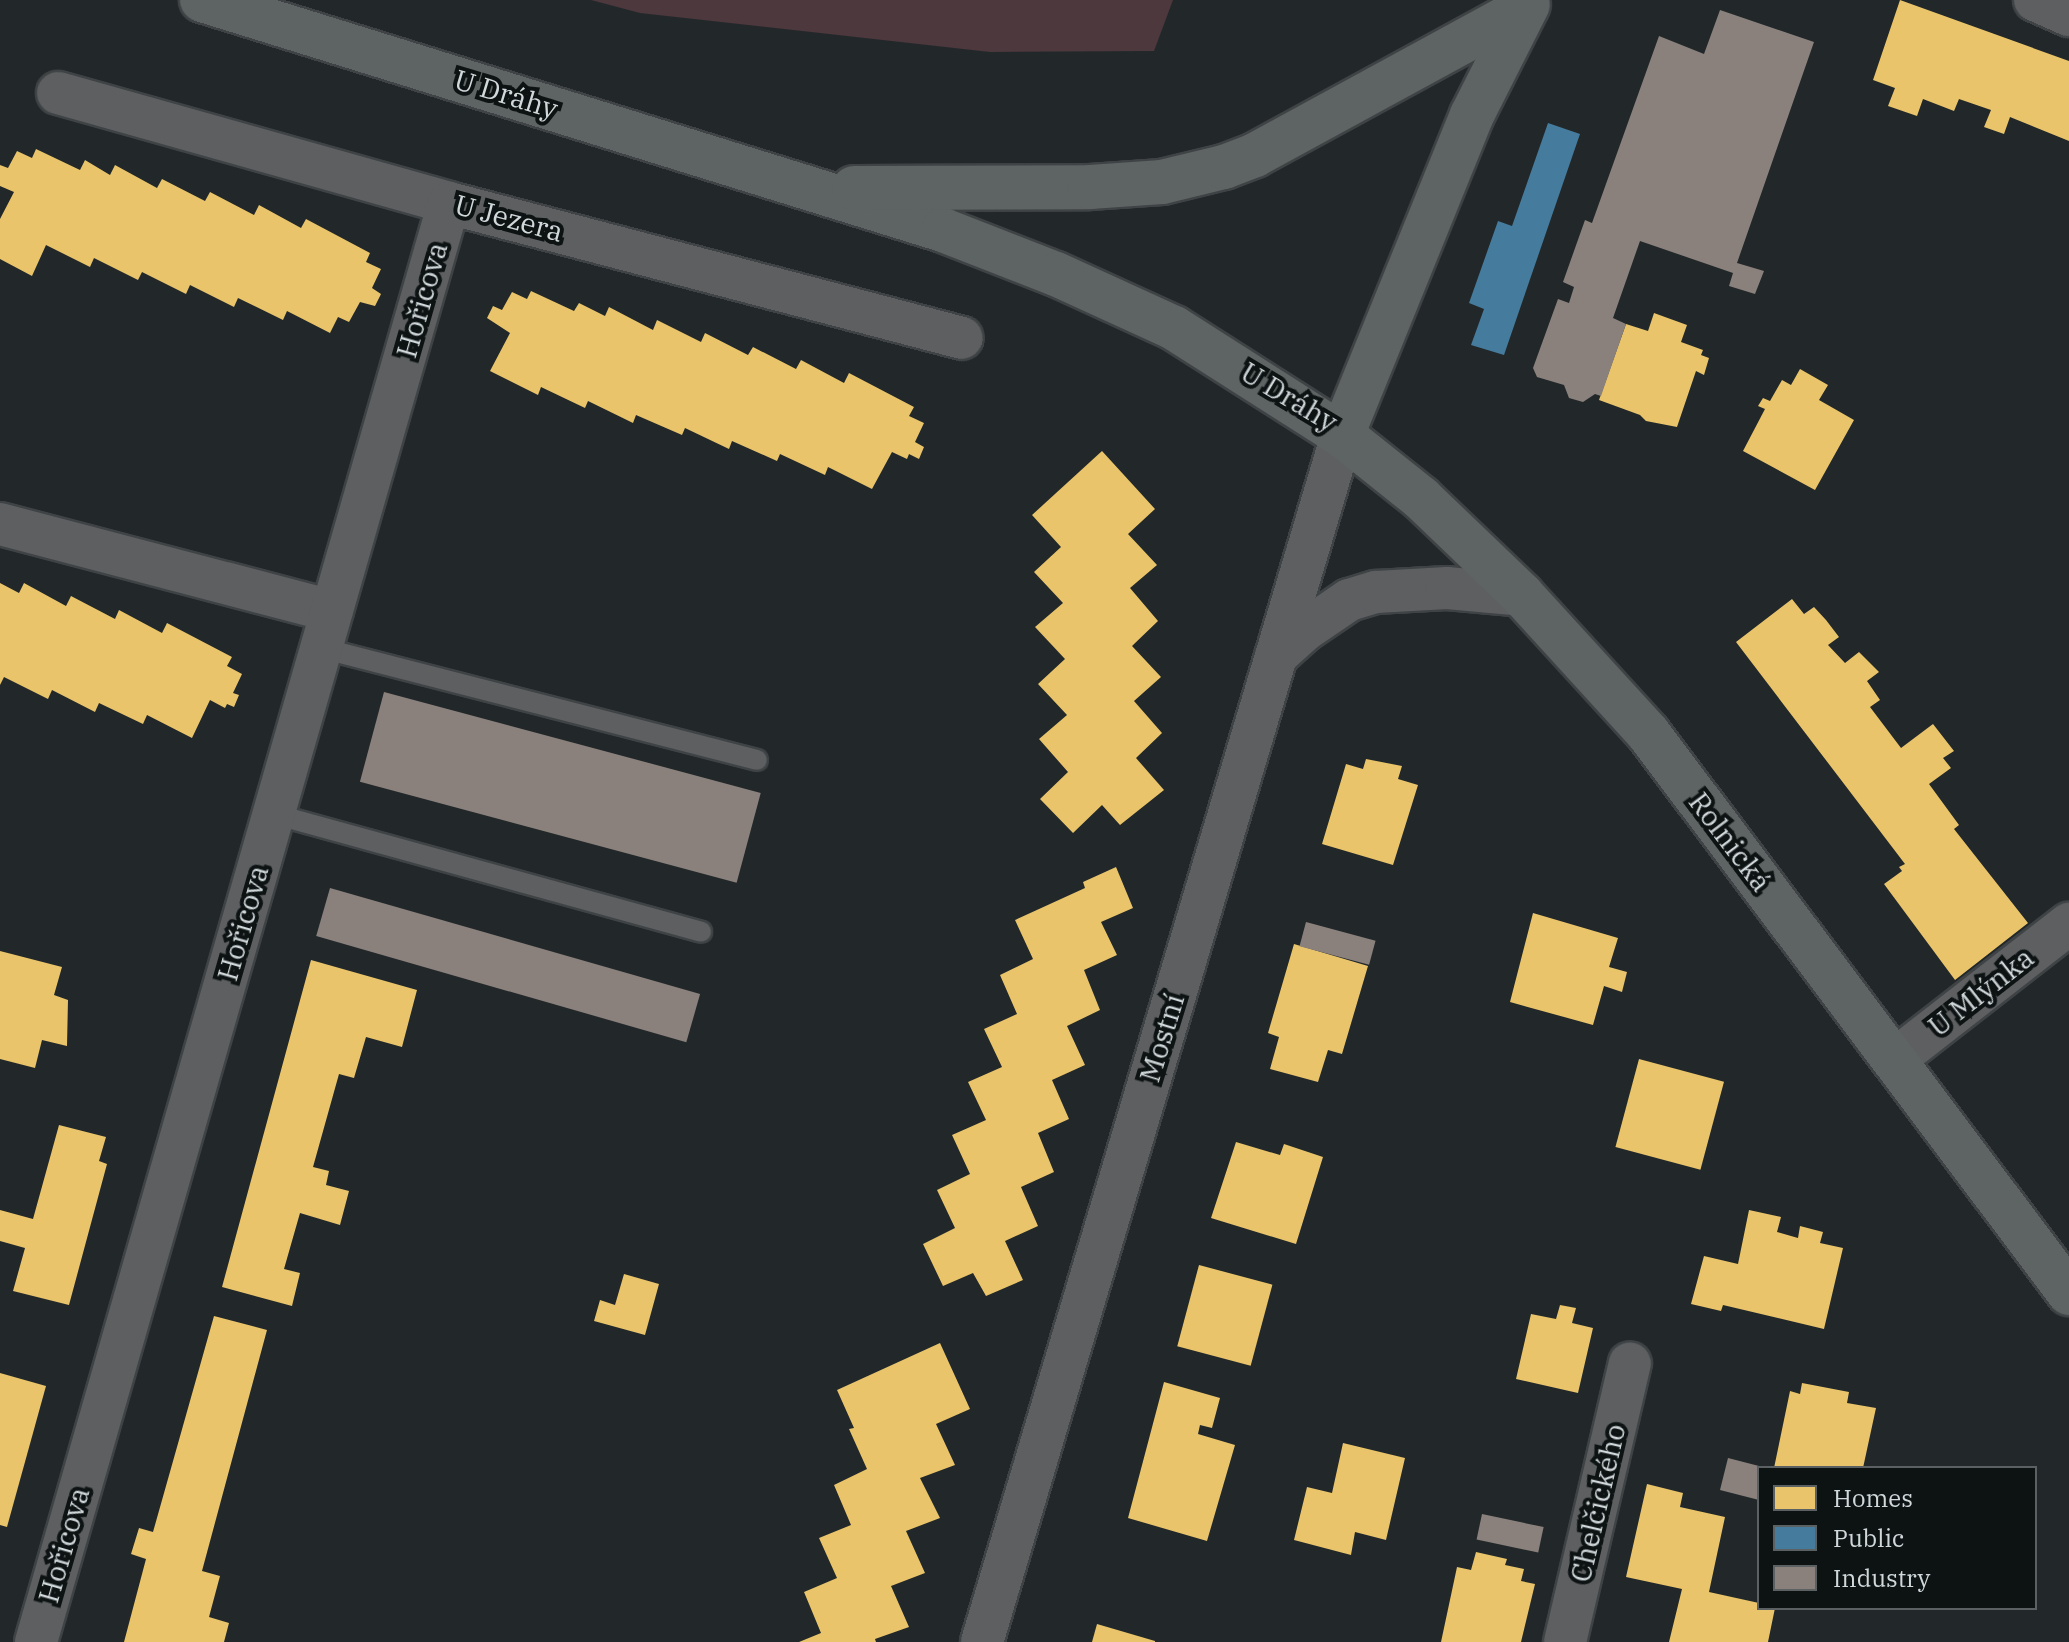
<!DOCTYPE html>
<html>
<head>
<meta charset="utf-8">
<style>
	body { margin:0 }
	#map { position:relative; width:2069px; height:1642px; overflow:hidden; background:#22282a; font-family:"IBM Plex Serif",serif }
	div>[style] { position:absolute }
	.green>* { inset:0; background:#4c383d }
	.homes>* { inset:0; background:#e9c46a; transform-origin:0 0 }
	.public>* { inset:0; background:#457b9d }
	.industry>* { inset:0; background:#8a817c; transform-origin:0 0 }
	.roads { filter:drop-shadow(2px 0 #3f4345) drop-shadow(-2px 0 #3f4345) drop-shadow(0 2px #3f4345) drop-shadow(0 -2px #3f4345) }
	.lane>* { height:20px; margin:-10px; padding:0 10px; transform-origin:10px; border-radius:10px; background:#5d5f61 }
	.street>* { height:42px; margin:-21px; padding:0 21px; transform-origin:21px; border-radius:21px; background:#5d5f61 }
	.secondary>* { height:44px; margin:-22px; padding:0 22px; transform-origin:22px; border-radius:22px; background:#5e6363 }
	span { translate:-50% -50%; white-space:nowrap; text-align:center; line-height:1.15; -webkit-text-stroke:8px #0d1213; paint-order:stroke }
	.street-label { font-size:28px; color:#d0d8da }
	.legend { position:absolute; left:1757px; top:1466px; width:280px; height:144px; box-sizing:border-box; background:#0d1213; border:2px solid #5b6163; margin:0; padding:10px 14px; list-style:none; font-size:24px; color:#d0d8da }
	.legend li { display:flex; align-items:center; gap:16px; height:40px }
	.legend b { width:40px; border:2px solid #5b6163 }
</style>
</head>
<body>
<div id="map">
	<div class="green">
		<i style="clip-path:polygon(591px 0,1173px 0,1154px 51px,990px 52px,640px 13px)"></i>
	</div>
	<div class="homes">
		<i style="clip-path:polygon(1900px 0,2069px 61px,2069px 141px,2010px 117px,2004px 134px,1984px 127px,1991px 110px,1959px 99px,1954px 111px,1923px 99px,1917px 116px,1888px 106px,1895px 88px,1873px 80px)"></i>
		<i style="clip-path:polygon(36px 149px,80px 170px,85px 160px,110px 175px,115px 165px,157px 188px,162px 179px,205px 201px,210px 192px,254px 215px,259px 205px,301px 228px,306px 219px,370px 253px,366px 262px,381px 269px,372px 288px,381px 294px,375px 306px,360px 302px,349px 322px,338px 317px,330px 333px,287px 311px,283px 320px,238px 298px,234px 307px,190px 285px,186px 294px,142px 272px,138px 280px,94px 258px,90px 267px,46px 245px,32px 276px,0 259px,0 219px,14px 192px,0 186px,0 165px,8px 168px,17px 151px,32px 158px)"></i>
		<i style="clip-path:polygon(531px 291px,574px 311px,579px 303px,605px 316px,609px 307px,653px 330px,657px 320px,701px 342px,705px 333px,748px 355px,753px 347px,796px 369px,801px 360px,844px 383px,849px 373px,914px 407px,909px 416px,924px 423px,915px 442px,924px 447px,919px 459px,909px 454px,907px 459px,892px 452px,872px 489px,828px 467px,825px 475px,780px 454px,777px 461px,732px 441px,729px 449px,685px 428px,682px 435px,636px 415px,633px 423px,588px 401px,585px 408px,541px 387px,538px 395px,490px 371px,510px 333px,487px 318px,493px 306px,502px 310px,512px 292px,527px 299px)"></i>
		<i style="clip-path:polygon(1654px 313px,1687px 325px,1681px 342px,1703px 350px,1701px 355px,1709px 358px,1704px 375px,1696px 371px,1677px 427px,1646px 421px,1640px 415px,1599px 400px,1626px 324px,1648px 331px)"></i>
		<i style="clip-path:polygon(1800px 369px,1828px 385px,1819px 400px,1854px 420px,1815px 490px,1743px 451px,1765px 409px,1758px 406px,1763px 398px,1770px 401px,1782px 380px,1791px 385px)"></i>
		<i style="clip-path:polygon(1102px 451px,1155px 509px,1128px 534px,1157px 565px,1130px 588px,1158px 621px,1132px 646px,1161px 677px,1134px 701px,1162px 733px,1136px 758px,1164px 790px,1120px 825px,1102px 805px,1073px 833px,1040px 799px,1068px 772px,1039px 739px,1067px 715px,1038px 684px,1065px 659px,1035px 627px,1063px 603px,1034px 572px,1061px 547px,1032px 515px)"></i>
		<i style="clip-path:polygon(0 583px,19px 593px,24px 583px,66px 606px,71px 596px,115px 619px,119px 610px,162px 633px,167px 623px,232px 657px,227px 666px,242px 674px,233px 693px,239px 695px,234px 707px,227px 704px,225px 708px,210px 700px,192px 738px,147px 715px,143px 724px,99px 703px,95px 712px,52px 690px,48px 699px,4px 677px,0 685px)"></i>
		<i style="clip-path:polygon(1792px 599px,1804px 614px,1814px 607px,1826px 620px,1839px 637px,1828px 645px,1845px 663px,1859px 652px,1879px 672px,1867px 681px,1880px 700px,1870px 707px,1901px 748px,1933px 724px,1954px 751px,1943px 758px,1951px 768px,1929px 784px,1959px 825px,1954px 829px,2028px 923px,1955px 980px,1884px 884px,1902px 871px,1899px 867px,1905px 864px,1736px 642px)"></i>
		<i style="clip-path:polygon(1366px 759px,1402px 766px,1398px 779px,1418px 785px,1393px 865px,1322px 844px,1346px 764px,1363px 769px)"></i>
		<i style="clip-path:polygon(1116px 867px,1133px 908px,1101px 922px,1117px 955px,1084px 970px,1100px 1010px,1067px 1026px,1085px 1065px,1052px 1080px,1069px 1119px,1038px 1133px,1054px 1172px,1021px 1187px,1038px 1226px,1005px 1241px,1023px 1280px,986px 1296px,973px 1273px,943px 1286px,923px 1244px,955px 1228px,937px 1190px,970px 1174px,952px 1135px,986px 1120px,968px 1082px,1002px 1067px,984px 1029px,1017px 1014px,1000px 975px,1033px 959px,1015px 920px,1085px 888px,1083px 882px)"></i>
		<i style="clip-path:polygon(1533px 913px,1618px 938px,1609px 967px,1627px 972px,1622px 992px,1604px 986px,1593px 1025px,1510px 1002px)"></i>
		<i style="clip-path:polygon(1294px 944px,1368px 966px,1342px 1054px,1328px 1050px,1318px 1082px,1270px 1069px,1279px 1037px,1268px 1033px)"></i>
		<i style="clip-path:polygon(0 951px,62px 967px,54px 995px,68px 1000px,67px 1046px,42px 1040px,35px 1068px,0 1059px)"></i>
		<i style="clip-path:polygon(311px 960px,417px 990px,402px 1047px,366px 1037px,354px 1078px,339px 1074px,313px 1167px,329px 1171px,326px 1185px,349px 1191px,340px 1225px,300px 1213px,284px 1269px,300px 1273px,292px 1306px,222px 1287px)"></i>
		<i style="left:1639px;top:1059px;width:88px;height:91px;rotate:15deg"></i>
		<i style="clip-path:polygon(59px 1125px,106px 1137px,99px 1161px,107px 1164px,69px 1305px,13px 1291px,25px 1248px,0 1241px,0 1210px,33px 1219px)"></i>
		<i style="clip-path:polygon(1236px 1142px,1280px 1155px,1284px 1144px,1323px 1157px,1296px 1244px,1211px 1218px)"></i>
		<i style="clip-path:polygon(1749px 1210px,1781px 1217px,1777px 1232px,1798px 1238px,1800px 1226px,1823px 1232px,1820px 1243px,1843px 1248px,1824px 1329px,1723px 1305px,1721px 1311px,1691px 1304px,1704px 1256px,1738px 1264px)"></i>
		<i style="left:1199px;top:1265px;width:76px;height:84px;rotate:15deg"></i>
		<i style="clip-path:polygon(624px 1274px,659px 1284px,645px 1335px,594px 1321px,600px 1300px,615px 1305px)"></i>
		<i style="clip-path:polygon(1560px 1305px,1576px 1308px,1572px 1323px,1593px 1328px,1578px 1393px,1516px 1379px,1531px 1314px,1556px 1319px)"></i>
		<i style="clip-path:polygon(214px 1316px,267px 1330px,202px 1571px,220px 1576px,209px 1617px,229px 1623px,224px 1642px,124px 1642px,146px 1559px,131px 1554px,139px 1528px,153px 1532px)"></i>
		<i style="clip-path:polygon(940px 1343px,970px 1409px,936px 1424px,955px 1465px,920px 1478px,940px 1518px,906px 1531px,925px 1573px,891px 1586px,909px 1627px,875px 1639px,876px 1642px,799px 1642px,821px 1633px,804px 1592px,837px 1578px,819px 1538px,851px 1525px,834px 1485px,867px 1469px,849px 1429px,854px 1428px,837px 1390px)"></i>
		<i style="clip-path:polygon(0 1373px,46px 1386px,7px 1527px,0 1525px)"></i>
		<i style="clip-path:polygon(1164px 1382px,1220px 1398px,1212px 1428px,1200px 1425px,1198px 1434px,1235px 1445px,1207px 1541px,1128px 1518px)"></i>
		<i style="clip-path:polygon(1802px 1383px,1849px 1392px,1847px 1403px,1876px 1408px,1863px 1468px,1774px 1468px,1790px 1391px,1800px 1394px)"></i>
		<i style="clip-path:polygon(1343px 1443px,1405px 1458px,1386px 1540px,1355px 1532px,1351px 1555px,1294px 1540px,1307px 1487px,1332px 1493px)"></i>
		<i style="clip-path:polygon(1647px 1484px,1683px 1493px,1680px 1507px,1725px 1517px,1709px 1592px,1759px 1603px,1759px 1608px,1775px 1608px,1768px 1642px,1669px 1642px,1682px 1589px,1626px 1577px)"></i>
		<i style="clip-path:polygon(1476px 1552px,1507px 1559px,1505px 1565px,1524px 1569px,1521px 1581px,1535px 1584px,1521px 1642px,1441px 1642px,1457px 1567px,1471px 1570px)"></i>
		<i style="clip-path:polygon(1097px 1624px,1155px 1641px,1155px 1642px,1092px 1642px)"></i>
	</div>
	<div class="public">
		<i style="clip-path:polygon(1548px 123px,1580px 134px,1504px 355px,1471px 345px,1484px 309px,1469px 303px,1498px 221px,1512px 226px)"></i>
	</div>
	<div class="industry">
		<i style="clip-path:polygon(1720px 10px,1814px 42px,1737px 263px,1764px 271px,1755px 294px,1729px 286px,1733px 273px,1640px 241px,1613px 318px,1626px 324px,1601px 396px,1595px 394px,1583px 402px,1569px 398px,1564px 385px,1537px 377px,1533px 368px,1558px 299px,1569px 303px,1574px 287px,1563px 282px,1585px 220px,1592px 223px,1659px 36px,1704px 54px)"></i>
		<i style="left:384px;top:692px;width:390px;height:93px;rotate:15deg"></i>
		<i style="left:330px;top:888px;width:385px;height:50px;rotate:16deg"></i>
		<i style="left:1306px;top:922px;width:72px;height:25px;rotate:15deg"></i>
		<i style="clip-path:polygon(1728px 1458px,1759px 1466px,1759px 1500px,1720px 1490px)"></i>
		<i style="left:1482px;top:1514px;width:63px;height:26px;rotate:12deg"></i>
	</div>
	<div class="roads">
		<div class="lane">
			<i style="left:321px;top:648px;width:450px;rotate:14.4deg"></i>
			<i style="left:274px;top:814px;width:443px;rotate:15.4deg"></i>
		</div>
		<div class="street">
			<i style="left:2035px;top:0;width:37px;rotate:24deg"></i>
			<i style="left:58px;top:93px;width:406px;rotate:15.7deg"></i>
			<i style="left:449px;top:203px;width:530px;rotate:14.74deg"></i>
			<i style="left:0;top:524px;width:343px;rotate:14.7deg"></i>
			<i style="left:1276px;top:656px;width:39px;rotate:-42deg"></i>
			<i style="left:1305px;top:630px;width:53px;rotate:-34.3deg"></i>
			<i style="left:1349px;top:600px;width:28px;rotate:-17deg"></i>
			<i style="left:1376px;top:592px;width:71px;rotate:-3.2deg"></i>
			<i style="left:1447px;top:588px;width:75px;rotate:5.3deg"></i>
			<i style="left:1894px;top:1060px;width:222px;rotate:-37.9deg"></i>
			<i style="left:36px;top:1642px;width:1497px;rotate:-73.99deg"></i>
			<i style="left:982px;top:1642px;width:1260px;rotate:-73.39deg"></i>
			<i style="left:1565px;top:1642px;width:286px;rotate:-76.9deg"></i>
		</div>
		<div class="secondary">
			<i style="left:202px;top:0;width:776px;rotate:17.24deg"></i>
			<i style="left:943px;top:230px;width:121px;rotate:21.3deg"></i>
			<i style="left:1056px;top:274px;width:130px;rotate:24.6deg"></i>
			<i style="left:1174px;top:328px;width:199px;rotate:32.5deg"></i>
			<i style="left:1342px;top:435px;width:101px;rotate:38.6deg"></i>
			<i style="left:1421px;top:498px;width:140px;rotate:43.8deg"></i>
			<i style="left:1522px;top:595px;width:187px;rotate:47.6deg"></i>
			<i style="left:1648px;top:733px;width:701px;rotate:53.06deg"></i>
			<i style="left:854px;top:188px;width:236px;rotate:-0.2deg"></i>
			<i style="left:1090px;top:187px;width:72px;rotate:-4deg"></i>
			<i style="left:1162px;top:182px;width:64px;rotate:-13.6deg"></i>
			<i style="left:1224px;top:167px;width:33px;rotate:-21deg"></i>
			<i style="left:1255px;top:155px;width:309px;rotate:-28.6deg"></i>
			<i style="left:1342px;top:435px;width:345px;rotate:-67.9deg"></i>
			<i style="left:1472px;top:115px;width:124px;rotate:-63.2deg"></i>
		</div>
	</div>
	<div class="street-label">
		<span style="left:506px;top:94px;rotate:17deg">U Dráhy</span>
		<span style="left:509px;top:218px;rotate:15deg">U Jezera</span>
		<span style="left:422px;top:300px;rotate:-74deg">Hořicova</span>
		<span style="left:1289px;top:397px;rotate:31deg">U Dráhy</span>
		<span style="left:1730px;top:842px;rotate:53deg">Rolnická</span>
		<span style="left:243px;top:923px;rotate:-74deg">Hořicova</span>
		<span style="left:1981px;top:992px;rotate:-38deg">U Mlýnka</span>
		<span style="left:1162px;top:1038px;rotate:-73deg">Mostní</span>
		<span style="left:1598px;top:1503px;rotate:-77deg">Chelčického</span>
		<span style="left:64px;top:1545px;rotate:-74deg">Hořicova</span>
	</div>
	<ul class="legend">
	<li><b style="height:22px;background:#e9c46a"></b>Homes</li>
	<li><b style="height:22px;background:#457b9d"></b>Public</li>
	<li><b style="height:22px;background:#8a817c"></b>Industry</li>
	</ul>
</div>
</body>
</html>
